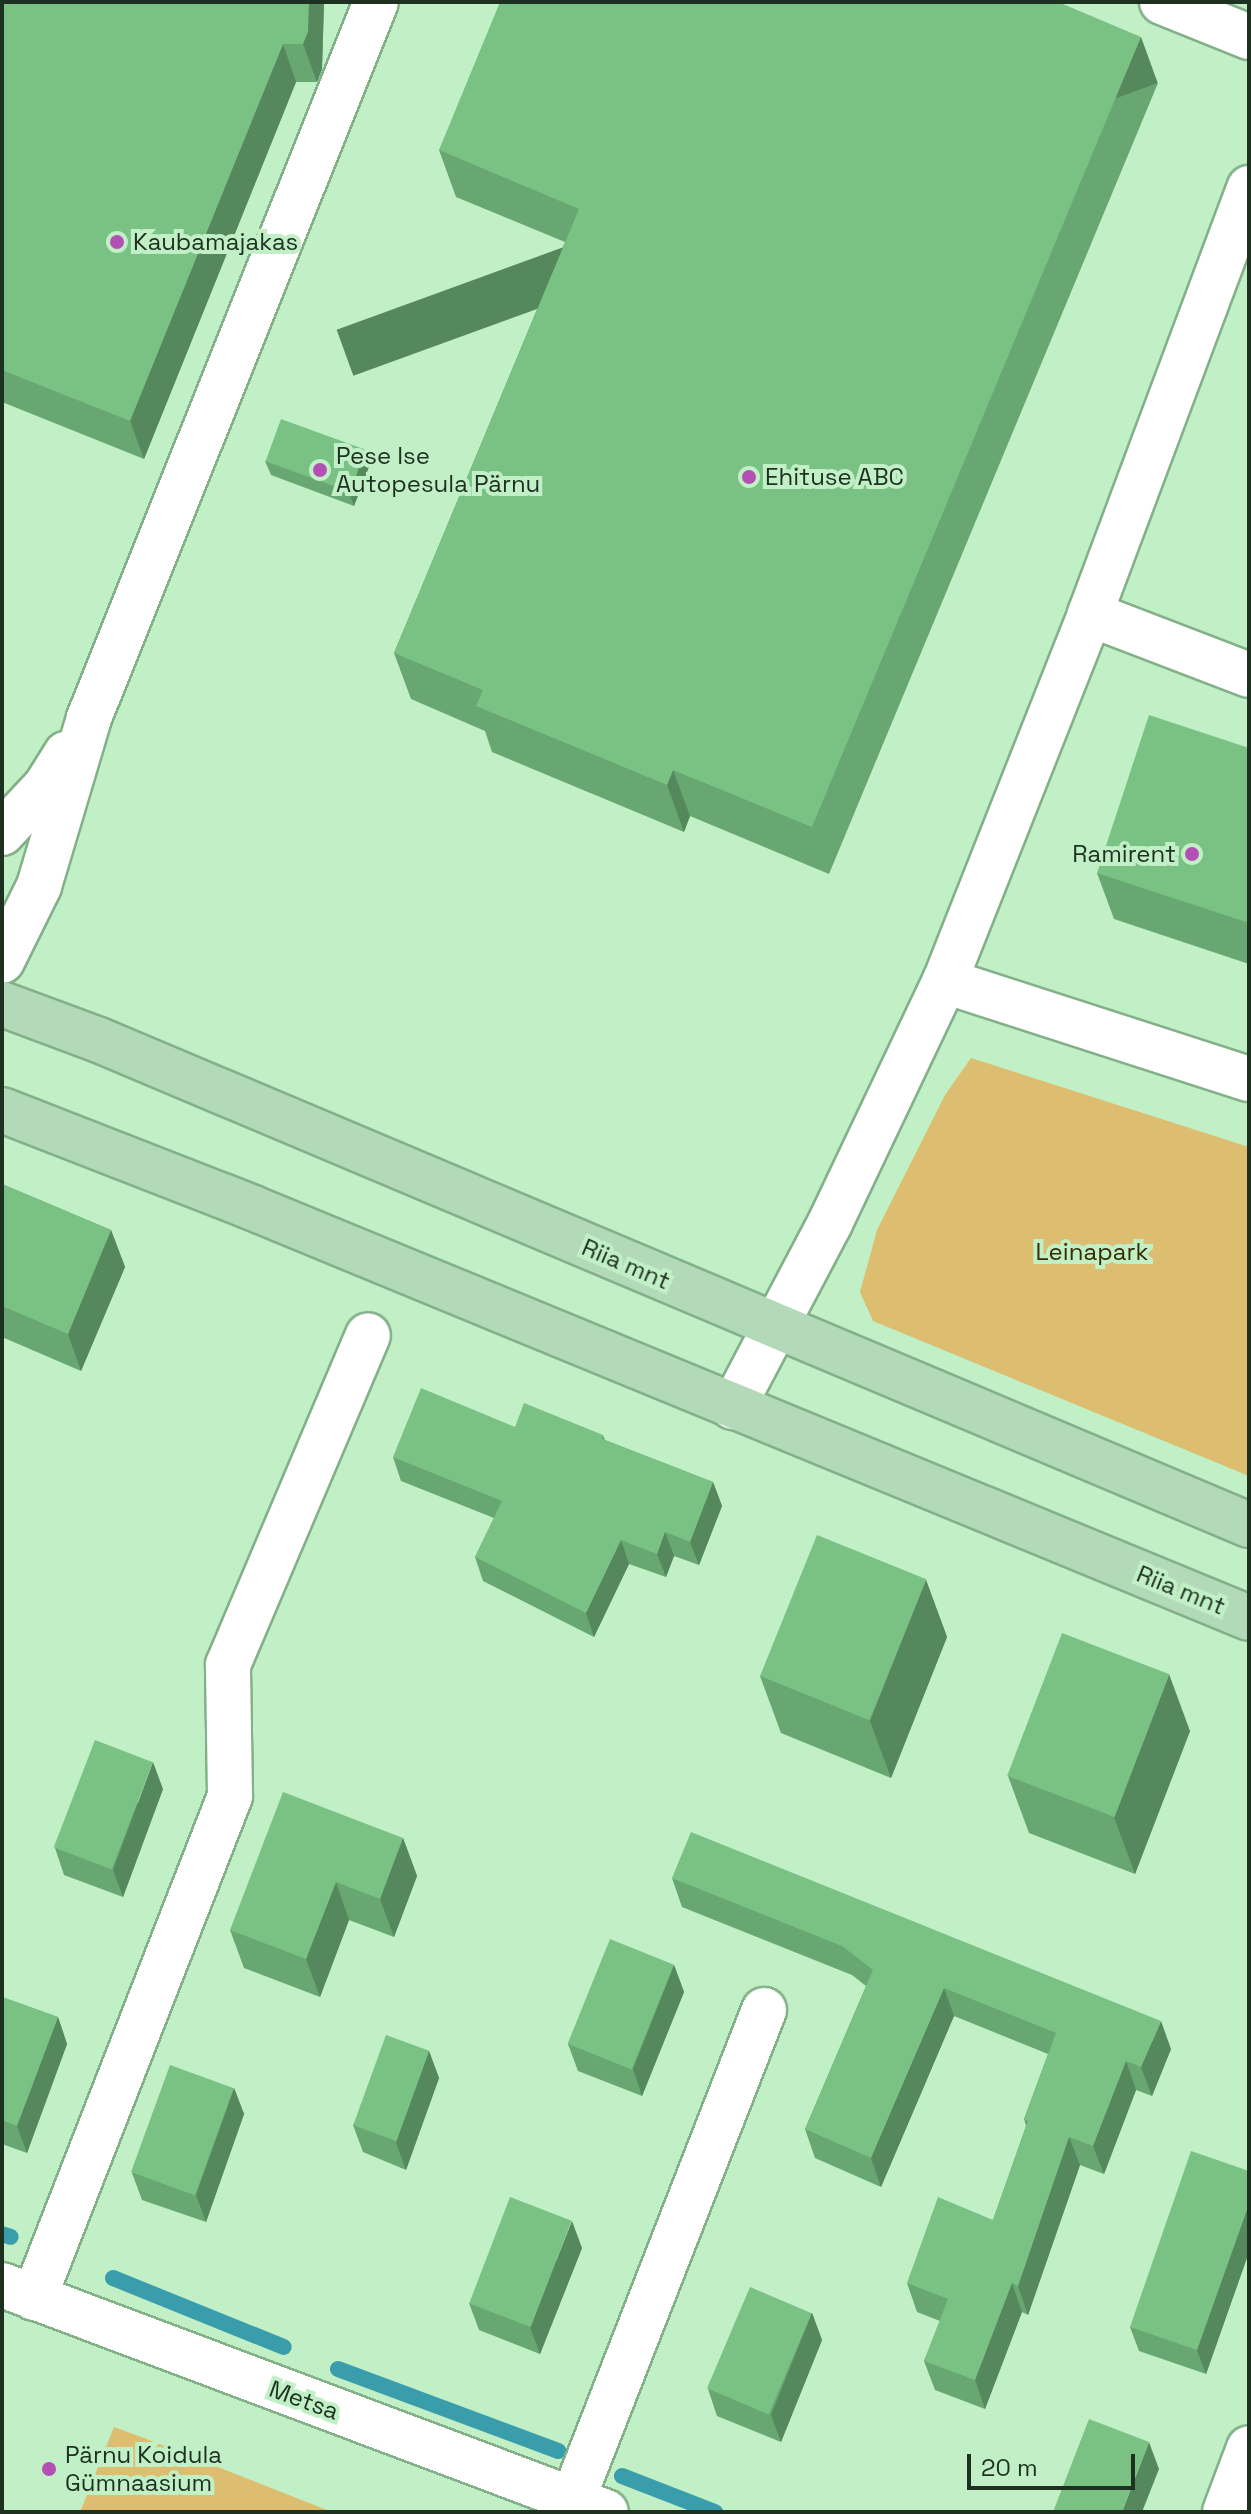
<!DOCTYPE html>
<html>
<head>
<meta charset="utf-8">
<style>
	body { margin:0 }
	#map { position:relative; width:1251px; height:2514px; overflow:hidden; background:#c1efc6; font-family:"Space Grotesk",sans-serif }
	div>[style] { position:absolute }
	.green>* { inset:0; background:#ddbd6f }
	.stream>* { height:16px; margin:-8px; padding:0 8px; transform-origin:8px; border-radius:8px; background:#399dab }
	.roads { filter:drop-shadow(2px 0 #83b089) drop-shadow(-2px 0 #83b089) drop-shadow(0 2px #83b089) drop-shadow(0 -2px #83b089) }
	.minor>* { height:44px; margin:-22px; padding:0 22px; transform-origin:22px; border-radius:22px; background:#fff }
	.major>* { height:44px; margin:-22px; padding:0 22px; transform-origin:22px; border-radius:22px; background:#b3dab8 }
	.wall>* { inset:0; background:#68a772 }
	.shaded-wall>* { inset:0; background:#55885c; transform-origin:0 0 }
	.building>* { inset:0; background:#79c284; transform-origin:0 0 }
	.dots>* { width:22px; height:22px; translate:-50% -50%; box-sizing:border-box; border:4px solid #c1efc6; border-radius:50% }
	span { translate:-50% -50%; white-space:nowrap; text-align:center; line-height:1.15; -webkit-text-stroke:8px #c1efc6; paint-order:stroke }
	.poi-label { font-size:24px; color:#1e3020 }
	.left { translate:0 -50%; text-align:left }
	.right { translate:-100% -50%; text-align:right }
	.park-label { font-size:24px; color:#392b02 }
	.street-label { font-size:24px; color:#1e3020 }
	.frame { position:absolute; inset:0; border:4px solid #1e3020; pointer-events:none }
	.scale { position:absolute; left:967px; top:2454px; width:168px; height:36px; box-sizing:border-box; border:4px solid #1e3020; border-top:0; padding-left:10px; font-size:24px; line-height:28px; white-space:nowrap; color:#1e3020; -webkit-text-stroke:6px #c1efc6; paint-order:stroke }
</style>
</head>
<body>
<div id="map">
	<div class="green">
		<i style="clip-path:polygon(971px 1058px,1249px 1147px,1249px 1476px,873px 1321px,860px 1292px,877px 1230px,945px 1095px)"></i>
		<i style="clip-path:polygon(114px 2427px,144px 2438px,332px 2512px,80px 2512px)"></i>
	</div>
	<div class="stream">
		<i style="left:2px;top:2234px;width:9px;rotate:18deg"></i>
		<i style="left:113px;top:2278px;width:184px;rotate:22deg"></i>
		<i style="left:338px;top:2369px;width:235px;rotate:20.4deg"></i>
		<i style="left:622px;top:2476px;width:100px;rotate:21.2deg"></i>
	</div>
	<div class="roads">
		<div class="minor">
			<i style="left:1162px;top:2px;width:94px;rotate:21.9deg"></i>
			<i style="left:1090px;top:614px;width:170px;rotate:21deg"></i>
			<i style="left:2px;top:833px;width:64px;rotate:-46.9deg"></i>
			<i style="left:46px;top:786px;width:38px;rotate:-58deg"></i>
			<i style="left:2px;top:961px;width:84px;rotate:-63.7deg"></i>
			<i style="left:39px;top:886px;width:175px;rotate:-73.4deg"></i>
			<i style="left:89px;top:718px;width:771px;rotate:-68.16deg"></i>
			<i style="left:945px;top:981px;width:319px;rotate:17.9deg"></i>
			<i style="left:733px;top:1407px;width:208px;rotate:-62.2deg"></i>
			<i style="left:830px;top:1223px;width:268px;rotate:-64.6deg"></i>
			<i style="left:945px;top:981px;width:395px;rotate:-68.4deg"></i>
			<i style="left:1090px;top:614px;width:455px;rotate:-69.5deg"></i>
			<i style="left:2px;top:2285px;width:645px;rotate:20.6deg"></i>
			<i style="left:34px;top:2298px;width:539px;rotate:-68.67deg"></i>
			<i style="left:230px;top:1796px;width:131px;rotate:-90.9deg"></i>
			<i style="left:228px;top:1665px;width:358px;rotate:-67deg"></i>
			<i style="left:573px;top:2499px;width:525px;rotate:-68.66deg"></i>
			<i style="left:1225px;top:2512px;width:68px;rotate:-69.4deg"></i>
		</div>
		<div class="major">
			<i style="left:2px;top:1004px;width:103px;rotate:20.4deg"></i>
			<i style="left:99px;top:1040px;width:1248px;rotate:22.87deg"></i>
			<i style="left:2px;top:1110px;width:269px;rotate:21.3deg"></i>
			<i style="left:253px;top:1208px;width:1077px;rotate:22.37deg"></i>
		</div>
	</div>
	<div class="wall">
		<i style="clip-path:polygon(2px 2px,324px 2px,322px 69px,317px 82px,296px 82px,144px 459px,2px 402px)"></i>
		<i style="clip-path:polygon(1158px 83px,829px 874px,690px 816px,684px 832px,492px 752px,485px 731px,411px 699px,394px 653px,565px 242px,456px 197px,439px 150px)"></i>
		<i style="clip-path:polygon(365px 450px,370px 464px,354px 506px,271px 475px,265px 461px)"></i>
		<i style="clip-path:polygon(1249px 748px,1249px 964px,1114px 919px,1097px 873px)"></i>
		<i style="clip-path:polygon(2px 1184px,111px 1230px,125px 1267px,81px 1371px,2px 1337px)"></i>
		<i style="clip-path:polygon(515px 1427px,603px 1435px,605px 1440px,713px 1482px,722px 1506px,699px 1565px,674px 1556px,666px 1577px,629px 1564px,594px 1637px,483px 1581px,475px 1557px,494px 1518px,401px 1481px,393px 1457px)"></i>
		<i style="clip-path:polygon(926px 1580px,947px 1637px,891px 1778px,781px 1733px,760px 1676px)"></i>
		<i style="clip-path:polygon(1190px 1731px,1135px 1874px,1029px 1833px,1008px 1776px)"></i>
		<i style="clip-path:polygon(163px 1789px,123px 1897px,64px 1875px,55px 1848px)"></i>
		<i style="clip-path:polygon(403px 1838px,417px 1876px,394px 1937px,349px 1920px,320px 1997px,244px 1968px,230px 1930px)"></i>
		<i style="clip-path:polygon(672px 1878px,1171px 2049px,1152px 2096px,1136px 2090px,1104px 2174px,1080px 2165px,1028px 2315px,1022px 2312px,985px 2409px,935px 2390px,924px 2361px,940px 2321px,917px 2312px,907px 2283px,993px 2220px,1026px 2126px,1024px 2119px,1048px 2054px,954px 2016px,881px 2187px,815px 2158px,805px 2129px,866px 1986px,852px 1975px,682px 1907px)"></i>
		<i style="clip-path:polygon(674px 1965px,684px 1992px,642px 2096px,578px 2071px,568px 2044px)"></i>
		<i style="clip-path:polygon(2px 1997px,58px 2017px,67px 2044px,27px 2153px,2px 2144px)"></i>
		<i style="clip-path:polygon(429px 2051px,439px 2078px,406px 2170px,363px 2152px,353px 2125px)"></i>
		<i style="clip-path:polygon(234px 2088px,244px 2114px,206px 2222px,142px 2200px,132px 2173px)"></i>
		<i style="clip-path:polygon(1249px 2171px,1249px 2252px,1206px 2374px,1139px 2351px,1130px 2327px)"></i>
		<i style="clip-path:polygon(582px 2248px,540px 2354px,479px 2330px,469px 2303px)"></i>
		<i style="clip-path:polygon(812px 2313px,822px 2340px,781px 2442px,717px 2416px,708px 2389px)"></i>
	</div>
	<div class="shaded-wall">
		<i style="clip-path:polygon(309px 2px,324px 2px,322px 69px,317px 82px,303px 44px)"></i>
		<i style="left:1141px;top:37px;width:49px;height:856px;rotate:70deg"></i>
		<i style="clip-path:polygon(283px 44px,296px 82px,144px 459px,130px 421px)"></i>
		<i style="clip-path:polygon(365px 450px,370px 464px,354px 506px,349px 492px)"></i>
		<i style="clip-path:polygon(673px 770px,690px 816px,684px 832px,667px 785px)"></i>
		<i style="clip-path:polygon(111px 1230px,125px 1267px,81px 1371px,68px 1334px)"></i>
		<i style="clip-path:polygon(713px 1482px,722px 1506px,699px 1565px,690px 1542px)"></i>
		<i style="clip-path:polygon(665px 1532px,674px 1556px,666px 1577px,657px 1554px)"></i>
		<i style="clip-path:polygon(621px 1540px,629px 1564px,594px 1637px,586px 1613px)"></i>
		<i style="clip-path:polygon(926px 1580px,947px 1637px,891px 1778px,870px 1721px)"></i>
		<i style="clip-path:polygon(1169px 1674px,1190px 1731px,1135px 1874px,1114px 1817px)"></i>
		<i style="clip-path:polygon(153px 1762px,163px 1789px,123px 1897px,113px 1870px)"></i>
		<i style="clip-path:polygon(403px 1838px,417px 1876px,394px 1937px,380px 1899px)"></i>
		<i style="clip-path:polygon(336px 1882px,349px 1920px,320px 1997px,306px 1959px)"></i>
		<i style="clip-path:polygon(674px 1965px,684px 1992px,642px 2096px,633px 2069px)"></i>
		<i style="clip-path:polygon(944px 1988px,954px 2016px,881px 2187px,871px 2158px)"></i>
		<i style="clip-path:polygon(58px 2017px,67px 2044px,27px 2153px,17px 2126px)"></i>
		<i style="clip-path:polygon(1161px 2021px,1171px 2049px,1152px 2096px,1141px 2067px)"></i>
		<i style="clip-path:polygon(429px 2051px,439px 2078px,406px 2170px,396px 2143px)"></i>
		<i style="clip-path:polygon(1126px 2061px,1136px 2090px,1104px 2174px,1093px 2146px)"></i>
		<i style="clip-path:polygon(234px 2088px,244px 2114px,206px 2222px,196px 2195px)"></i>
		<i style="clip-path:polygon(1069px 2137px,1080px 2165px,1028px 2315px,1018px 2286px)"></i>
		<i style="clip-path:polygon(1249px 2204px,1249px 2252px,1206px 2374px,1197px 2350px)"></i>
		<i style="clip-path:polygon(572px 2221px,582px 2248px,540px 2354px,530px 2327px)"></i>
		<i style="clip-path:polygon(1012px 2283px,1022px 2312px,985px 2409px,975px 2380px)"></i>
		<i style="clip-path:polygon(812px 2313px,822px 2340px,781px 2442px,771px 2415px)"></i>
		<i style="clip-path:polygon(1149px 2442px,1159px 2469px,1142px 2512px,1122px 2512px)"></i>
	</div>
	<div class="building">
		<i style="clip-path:polygon(2px 2px,309px 2px,308px 32px,303px 44px,283px 44px,130px 421px,2px 370px)"></i>
		<i style="clip-path:polygon(500px 2px,1058px 2px,1141px 37px,812px 827px,673px 770px,667px 785px,573px 746px,476px 706px,483px 690px,394px 653px,579px 209px,439px 150px)"></i>
		<i style="left:281px;top:419px;width:90px;height:45px;rotate:20deg"></i>
		<i style="clip-path:polygon(1149px 715px,1249px 748px,1249px 923px,1097px 873px)"></i>
		<i style="clip-path:polygon(2px 1184px,111px 1230px,68px 1334px,2px 1306px)"></i>
		<i style="clip-path:polygon(421px 1388px,515px 1427px,524px 1403px,603px 1435px,602px 1439px,713px 1482px,690px 1542px,665px 1532px,657px 1554px,621px 1540px,586px 1613px,475px 1557px,502px 1501px,393px 1457px)"></i>
		<i style="left:817px;top:1535px;width:118px;height:152px;rotate:22deg"></i>
		<i style="left:1062px;top:1633px;width:115px;height:153px;rotate:21deg"></i>
		<i style="left:95px;top:1740px;width:62px;height:115px;rotate:21deg"></i>
		<i style="clip-path:polygon(283px 1792px,403px 1838px,380px 1899px,336px 1882px,306px 1959px,230px 1930px)"></i>
		<i style="clip-path:polygon(691px 1832px,1161px 2021px,1141px 2067px,1126px 2061px,1093px 2146px,1069px 2137px,1018px 2286px,1012px 2283px,975px 2380px,924px 2361px,948px 2299px,907px 2283px,938px 2197px,993px 2220px,1028px 2121px,1024px 2119px,1056px 2033px,944px 1988px,871px 2158px,805px 2129px,873px 1970px,842px 1946px,672px 1878px)"></i>
		<i style="left:610px;top:1939px;width:69px;height:113px;rotate:22deg"></i>
		<i style="clip-path:polygon(2px 1997px,58px 2017px,17px 2126px,2px 2120px)"></i>
		<i style="left:386px;top:2035px;width:46px;height:96px;rotate:20deg"></i>
		<i style="left:170px;top:2065px;width:68px;height:114px;rotate:20deg"></i>
		<i style="clip-path:polygon(1191px 2151px,1249px 2171px,1249px 2204px,1197px 2350px,1130px 2327px)"></i>
		<i style="left:510px;top:2197px;width:66px;height:114px;rotate:21deg"></i>
		<i style="left:750px;top:2287px;width:67px;height:110px;rotate:23deg"></i>
		<i style="clip-path:polygon(1089px 2419px,1149px 2442px,1122px 2512px,1053px 2512px)"></i>
	</div>
	<div class="dots">
		<i style="left:117px;top:242px;background:#b44fb4"></i>
		<i style="left:320px;top:470px;background:#b44fb4"></i>
		<i style="left:749px;top:477px;background:#b44fb4"></i>
		<i style="left:1192px;top:854px;background:#b44fb4"></i>
		<i style="left:49px;top:2469px;background:#b44fb4"></i>
	</div>
	<div class="poi-label">
		<span class="left" style="left:133px;top:242px">Kaubamajakas</span>
		<span class="left" style="left:336px;top:470px">Pese Ise<br>Autopesula Pärnu</span>
		<span class="left" style="left:765px;top:477px">Ehituse ABC</span>
		<span class="right" style="left:1176px;top:854px">Ramirent</span>
		<span class="left" style="left:65px;top:2469px">Pärnu Koidula<br>Gümnaasium</span>
	</div>
	<div class="park-label">
		<span style="left:1092px;top:1252px">Leinapark</span>
	</div>
	<div class="street-label">
		<span style="left:626px;top:1264px;rotate:23deg">Riia mnt</span>
		<span style="left:1181px;top:1590px;rotate:22deg">Riia mnt</span>
		<span style="left:304px;top:2400px;rotate:20deg">Metsa</span>
	</div>
	<div class="frame"></div>
	<div class="scale">20 m</div>
</div>
</body>
</html>
